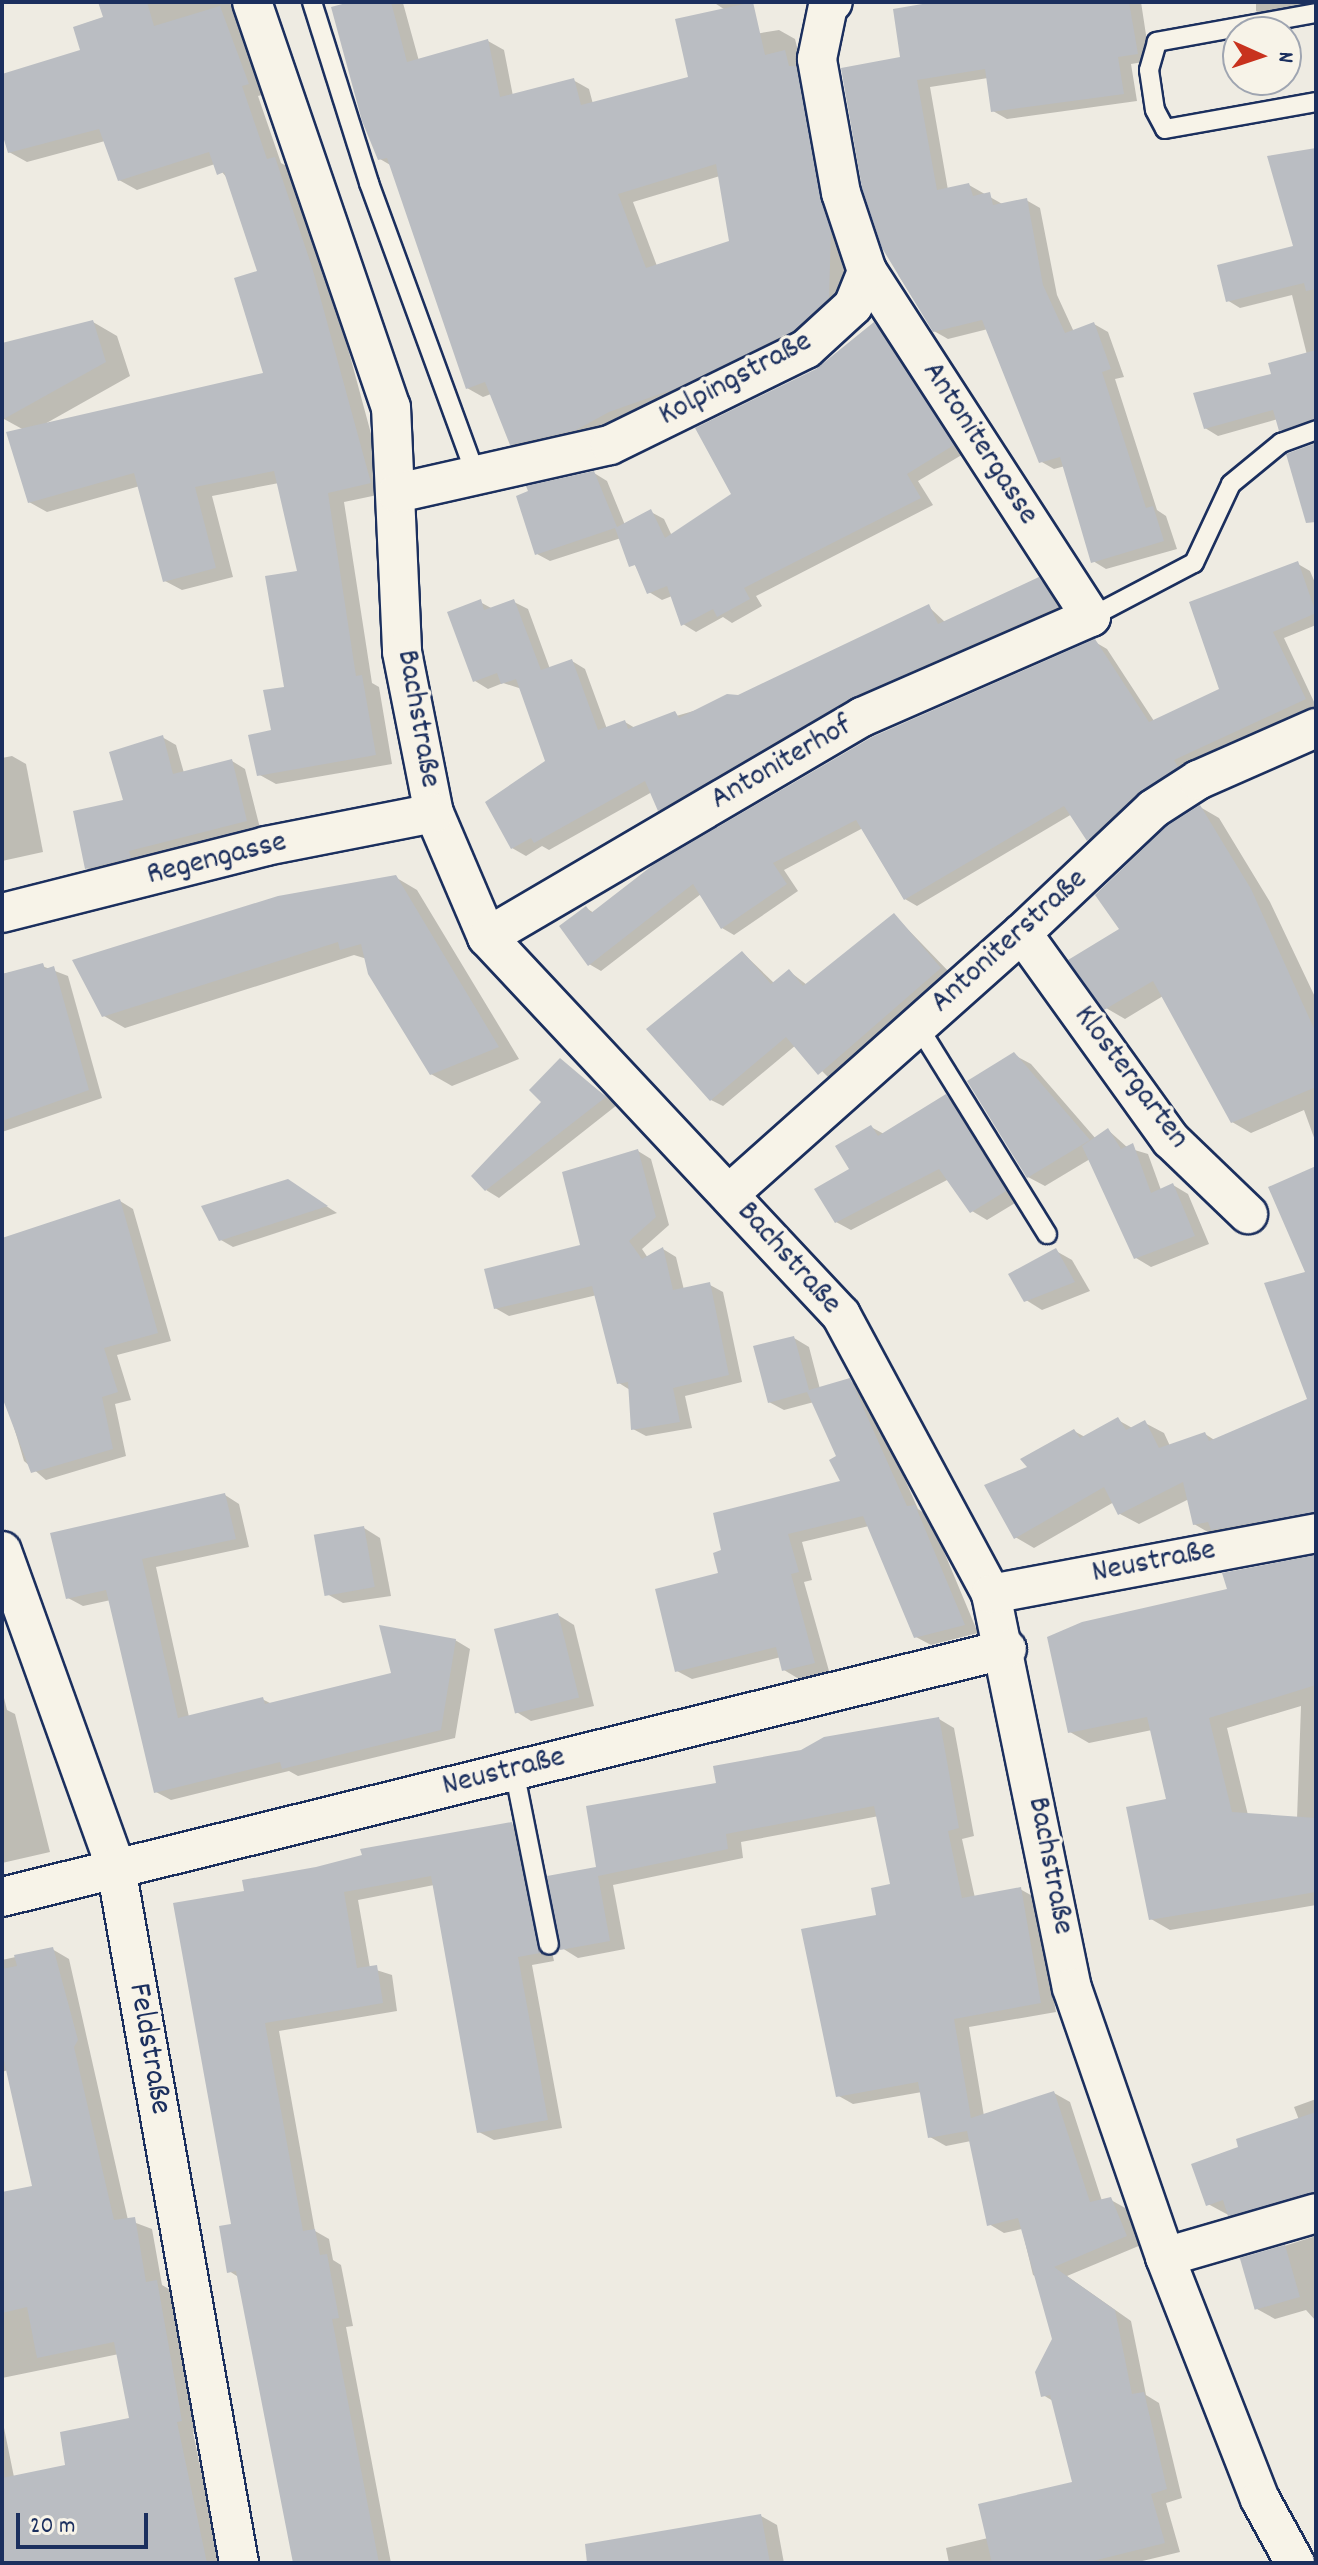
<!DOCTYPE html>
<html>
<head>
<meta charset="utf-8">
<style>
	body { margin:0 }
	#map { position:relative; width:1318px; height:2565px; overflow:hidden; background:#eeebe2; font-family:Dekko,sans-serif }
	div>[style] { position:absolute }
	.shadow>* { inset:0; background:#0003 }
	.building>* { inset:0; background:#babdc2; transform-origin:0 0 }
	.roads { filter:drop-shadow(2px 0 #1b2f5e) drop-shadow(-2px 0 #1b2f5e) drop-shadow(0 2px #1b2f5e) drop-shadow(0 -2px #1b2f5e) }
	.lane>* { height:18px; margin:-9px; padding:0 9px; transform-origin:9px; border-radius:9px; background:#f7f3e8 }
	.street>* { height:38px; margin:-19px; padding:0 19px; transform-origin:19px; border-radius:19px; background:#f7f3e8 }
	span { translate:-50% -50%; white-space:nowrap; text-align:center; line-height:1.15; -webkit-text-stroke:7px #f7f3e8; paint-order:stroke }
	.street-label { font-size:32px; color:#1b2f5e }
	.frame { position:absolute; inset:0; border:4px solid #1b2f5e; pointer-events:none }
	.north { position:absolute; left:1222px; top:16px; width:80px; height:80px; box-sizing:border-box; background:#f7f3e8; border:2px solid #9fa5b1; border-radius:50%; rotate:93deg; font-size:22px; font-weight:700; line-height:32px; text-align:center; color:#1b2f5e }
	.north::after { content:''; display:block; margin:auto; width:28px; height:36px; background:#c8321e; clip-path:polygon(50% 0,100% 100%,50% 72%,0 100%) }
	.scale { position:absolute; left:16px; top:2513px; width:132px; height:36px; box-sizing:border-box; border:4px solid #1b2f5e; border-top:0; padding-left:10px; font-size:24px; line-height:28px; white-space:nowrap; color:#1b2f5e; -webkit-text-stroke:6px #f7f3e8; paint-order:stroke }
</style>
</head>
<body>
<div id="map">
	<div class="shadow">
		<i style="clip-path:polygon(100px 2px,231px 2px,265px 94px,258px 96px,281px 163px,292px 169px,329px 278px,387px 493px,344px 502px,372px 683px,379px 687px,392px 764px,276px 784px,258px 774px,286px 689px,300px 572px,279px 483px,212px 496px,233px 577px,182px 590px,165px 581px,140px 486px,47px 512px,29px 502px,24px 430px,4px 419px,2px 411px,2px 348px,93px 322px,117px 336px,130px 376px,43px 425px,265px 374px,260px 272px,228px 179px,215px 164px,137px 190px,119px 180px,105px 141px,27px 162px,9px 152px,2px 126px,2px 76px,82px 51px,105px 18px)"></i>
		<i style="clip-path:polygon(evenodd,357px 2px,403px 3px,419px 61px,488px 41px,504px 50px,513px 96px,573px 80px,589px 89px,593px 104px,690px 78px,683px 46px,779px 30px,795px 39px,846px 242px,844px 307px,810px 339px,592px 438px,527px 453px,511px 444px,491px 394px,483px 397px,467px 388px,392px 166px,380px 159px,357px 2px,720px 176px,731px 243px,657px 266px,633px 202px,720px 176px)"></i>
		<i style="clip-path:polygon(713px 2px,753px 2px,727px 11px)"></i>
		<i style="clip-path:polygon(942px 2px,1141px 2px,1150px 61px,1131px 64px,1137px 101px,1007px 119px,993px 111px,988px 78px,930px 87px,948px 190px,969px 185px,1004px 205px,1026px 200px,1040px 208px,1057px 295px,1074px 332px,1094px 324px,1108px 332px,1124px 377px,1115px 379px,1157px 510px,1166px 516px,1177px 549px,1106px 569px,1093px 561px,1065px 466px,1054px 469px,1040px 461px,988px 329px,948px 339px,934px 331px,899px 276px,864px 187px,903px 59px)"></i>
		<i style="clip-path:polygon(1256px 2px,1316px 2px,1316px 11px,1270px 19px,1256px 11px)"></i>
		<i style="clip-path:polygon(1316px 149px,1316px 429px,1294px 437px,1281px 429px,1278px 419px,1218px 436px,1205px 428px,1307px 355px,1292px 295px,1240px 308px,1227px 300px,1296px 248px)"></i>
		<i style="clip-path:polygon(874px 325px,887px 332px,965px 453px,918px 481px,933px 505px,756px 596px,762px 606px,732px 623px,723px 617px,696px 632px,683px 624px,672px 596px,662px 600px,649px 592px,621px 538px,550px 561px,537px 554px,594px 473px,607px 481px,625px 525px,651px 512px,664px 519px,672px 536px,734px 495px,817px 370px)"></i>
		<i style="clip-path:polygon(1298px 564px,1310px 571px,1316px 585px,1316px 625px,1284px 638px,1316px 706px,1184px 767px,1100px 846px,1089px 840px,1072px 814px,917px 906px,905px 899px,863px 828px,784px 870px,798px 891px,734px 935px,722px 928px,701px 894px,601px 971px,589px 964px,586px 908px,594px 913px,1095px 642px,1107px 649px,1154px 721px,1221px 690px)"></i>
		<i style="clip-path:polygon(1039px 580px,1053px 588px,1070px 615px,673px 818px,659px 810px,652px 792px,549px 850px,542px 846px,526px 856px,512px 848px,547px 762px,522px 689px,503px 683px,488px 689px,475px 681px,480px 602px,493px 609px,514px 602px,528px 609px,550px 669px,572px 661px,585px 669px,607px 729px,625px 722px,635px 728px,738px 698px,929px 607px,946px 623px)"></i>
		<i style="clip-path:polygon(162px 737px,176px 745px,184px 773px,232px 761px,245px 769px,260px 828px,142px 858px,143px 865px,101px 876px,87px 868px)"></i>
		<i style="clip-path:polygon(12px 756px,26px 764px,43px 852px,2px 861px,2px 758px)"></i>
		<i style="clip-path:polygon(1200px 807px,1219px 818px,1270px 902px,1316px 999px,1316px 1143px,1304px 1110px,1251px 1133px,1232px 1122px,1163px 996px,1125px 1019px,1106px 1008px,1122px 929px)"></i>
		<i style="clip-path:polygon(395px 877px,417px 890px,519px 1059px,452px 1086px,431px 1074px,367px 959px,354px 955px,125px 1028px,104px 1016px)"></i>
		<i style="clip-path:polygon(894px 915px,952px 975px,831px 1080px,796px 1045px,723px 1106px,711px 1100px,743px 953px,775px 984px,789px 971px,807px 985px)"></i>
		<i style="clip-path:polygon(42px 966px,68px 976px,102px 1098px,2px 1132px,2px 974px)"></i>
		<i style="clip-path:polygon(1014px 1055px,1031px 1064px,1096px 1139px,1108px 1130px,1128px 1148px,1148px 1154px,1161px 1190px,1173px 1185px,1188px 1194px,1209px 1244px,1151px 1267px,1136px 1258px,1090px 1159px,1045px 1186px,1028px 1177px)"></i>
		<i style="clip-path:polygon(560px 1061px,617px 1105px,499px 1198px,486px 1190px,544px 1102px)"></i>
		<i style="clip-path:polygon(946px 1096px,961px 1105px,1020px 1200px,987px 1220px,972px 1211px,949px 1179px,851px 1230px,836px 1222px,871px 1127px,884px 1134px)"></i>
		<i style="clip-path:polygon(638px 1151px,651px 1159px,669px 1225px,642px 1249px,648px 1258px,663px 1249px,676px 1257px,684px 1290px,710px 1285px,723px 1292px,742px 1382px,685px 1396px,692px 1428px,646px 1436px,633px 1429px,630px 1390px,619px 1383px,597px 1295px,509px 1316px,495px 1308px,583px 1247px)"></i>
		<i style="clip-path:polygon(1316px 1168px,1316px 1524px,1213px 1535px,1194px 1524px,1189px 1499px,1139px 1524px,1120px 1514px,1114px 1502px,1034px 1548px,1015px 1537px,1030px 1468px,1074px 1431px,1085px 1437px,1118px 1420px,1134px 1429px,1145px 1423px,1164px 1433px,1170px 1446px,1205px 1434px,1216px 1441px,1309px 1400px,1308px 1273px)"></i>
		<i style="clip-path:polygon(300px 1189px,337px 1213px,233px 1247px,221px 1240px)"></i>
		<i style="clip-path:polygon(120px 1201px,133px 1209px,171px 1341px,117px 1355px,131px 1400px,115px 1404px,126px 1456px,46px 1480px,24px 1461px,2px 1387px,2px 1240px)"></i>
		<i style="clip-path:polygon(1056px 1251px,1072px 1260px,1090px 1291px,1042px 1310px,1026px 1300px)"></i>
		<i style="clip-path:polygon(794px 1338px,809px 1347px,820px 1389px,850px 1381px,865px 1389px,918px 1509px,929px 1516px,978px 1633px,931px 1645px,916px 1637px,869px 1526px,802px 1542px,812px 1580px,804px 1582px,829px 1671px,799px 1679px,784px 1670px,781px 1657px,692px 1679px,677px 1671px,721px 1574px,843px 1483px,838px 1457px,814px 1402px,784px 1410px,769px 1402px)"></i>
		<i style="clip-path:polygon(225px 1495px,239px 1504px,249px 1547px,156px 1567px,189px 1717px,262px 1699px,272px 1704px,393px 1675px,455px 1640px,470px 1649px,455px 1738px,298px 1776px,289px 1771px,171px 1800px,156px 1792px,111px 1600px,83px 1606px,68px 1598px)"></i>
		<i style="clip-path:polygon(364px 1528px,380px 1538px,391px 1596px,343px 1603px,327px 1594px)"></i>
		<i style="clip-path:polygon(evenodd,1316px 1557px,1316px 1905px,1170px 1930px,1151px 1919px,1168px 1800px,1152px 1730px,1089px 1743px,1070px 1732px,1229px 1590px,1316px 1557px,1301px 1706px,1297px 1819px,1248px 1815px,1227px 1728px,1301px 1706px)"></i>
		<i style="clip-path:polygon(558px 1615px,574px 1625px,594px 1706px,531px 1721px,515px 1711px)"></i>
		<i style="clip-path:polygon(2px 1690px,7px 1710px,15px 1714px,50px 1852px,2px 1863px)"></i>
		<i style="clip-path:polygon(939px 1719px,954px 1728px,974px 1836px,962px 1839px,975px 1898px,1020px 1889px,1036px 1898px,1056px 2012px,969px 2027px,984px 2116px,1054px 2093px,1070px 2102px,1102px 2201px,1111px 2200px,1127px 2209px,1141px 2245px,1067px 2276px,1131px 2321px,1146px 2395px,1159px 2403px,1182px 2498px,1166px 2503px,1180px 2552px,1134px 2563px,949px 2563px,946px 2548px,988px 2538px,1075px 2484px,1053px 2401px,1043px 2395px,1054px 2340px,1039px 2278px,1033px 2275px,1022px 2229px,1004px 2233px,989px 2224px,971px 2141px,946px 2146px,930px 2137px,922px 2092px,853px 2104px,837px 2095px,878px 1917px,893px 1885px,879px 1816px,741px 1842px,743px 1858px,613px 1885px,625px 1949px,578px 1958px,562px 1948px,599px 1869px,718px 1784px,802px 1752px)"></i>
		<i style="clip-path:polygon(511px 1824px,526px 1833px,554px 1961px,532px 1965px,562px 2128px,494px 2140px,479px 2132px,434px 1885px,358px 1900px,370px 1968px,392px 1975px,397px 2011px,279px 2031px,315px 2231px,329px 2239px,333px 2260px,341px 2265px,353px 2326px,346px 2327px,391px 2563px,295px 2563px,240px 2278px,229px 2271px,246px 1893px,316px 1869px)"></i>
		<i style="clip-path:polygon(52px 1949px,69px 1959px,128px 2220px,152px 2229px,162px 2285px,174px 2292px,198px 2430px,193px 2432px,220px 2563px,2px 2563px,2px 2418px,14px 2477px,68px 2466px,132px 2420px,119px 2354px,2px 2378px,2px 2194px,35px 2187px,8px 2070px,2px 2072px,2px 1960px)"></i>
		<i style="clip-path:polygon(1316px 2099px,1316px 2204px,1247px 2225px,1208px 2204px,1240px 2148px,1299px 2120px,1294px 2107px)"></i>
		<i style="clip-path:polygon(1316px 2236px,1316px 2321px,1306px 2310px,1275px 2319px,1257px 2309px,1243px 2259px)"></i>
		<i style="clip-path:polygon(761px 2516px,777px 2525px,784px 2563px,616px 2563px)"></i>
	</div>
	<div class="building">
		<i style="clip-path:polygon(98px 2px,147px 2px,154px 26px,220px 6px,249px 84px,242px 86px,267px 159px,275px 157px,312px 267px,371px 483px,328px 493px,356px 676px,362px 675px,376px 755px,257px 776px,248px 735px,271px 730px,263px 690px,284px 687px,265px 576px,297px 571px,274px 471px,195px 487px,216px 568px,163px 582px,134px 473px,28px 503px,6px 432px,263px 373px,234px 278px,257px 271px,224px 172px,217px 175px,209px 152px,118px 181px,99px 129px,8px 153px,2px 133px,2px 74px,80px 50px,73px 27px,103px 17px)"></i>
		<i style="clip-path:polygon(evenodd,350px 2px,391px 2px,407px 62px,488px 39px,500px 97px,574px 78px,581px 105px,688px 77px,675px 19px,753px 2px,765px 55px,785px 50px,789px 66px,796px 66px,831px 232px,829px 298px,793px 331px,674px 389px,609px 412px,576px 430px,510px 445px,485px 382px,466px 389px,387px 158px,378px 160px,362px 121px,331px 7px,350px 2px,716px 164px,729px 241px,646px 268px,618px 194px,716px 164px)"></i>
		<i style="clip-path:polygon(934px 2px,1129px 2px,1138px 54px,1118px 57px,1124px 94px,991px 112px,985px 69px,917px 80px,937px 190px,969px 183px,973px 196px,990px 192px,993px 205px,1027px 198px,1043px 285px,1065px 333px,1094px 322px,1111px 369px,1102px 372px,1146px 508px,1153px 506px,1164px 541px,1091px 563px,1060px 457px,1039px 463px,982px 320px,933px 332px,882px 248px,862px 188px,841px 68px,900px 57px,893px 9px)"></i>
		<i style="clip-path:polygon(1316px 148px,1316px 289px,1306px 291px,1304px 283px,1226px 302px,1217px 265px,1293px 246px,1267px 156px)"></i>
		<i style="clip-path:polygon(93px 320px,106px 362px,2px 420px,2px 343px)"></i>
		<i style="clip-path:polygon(874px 322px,954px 445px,907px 474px,921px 498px,744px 588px,750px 599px,717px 617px,713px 609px,681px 626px,667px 586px,647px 594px,635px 565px,629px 567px,615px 528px,535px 555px,516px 496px,528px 491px,526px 486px,594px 471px,617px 527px,651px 509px,665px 538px,731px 494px,695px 428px,816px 369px)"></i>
		<i style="clip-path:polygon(1316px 350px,1316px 418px,1279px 431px,1273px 410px,1204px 429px,1193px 393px,1271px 374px,1268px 363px)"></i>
		<i style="clip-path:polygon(1316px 443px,1316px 522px,1306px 523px,1286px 454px)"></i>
		<i style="clip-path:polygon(1298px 561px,1316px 613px,1273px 632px,1306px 699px,1174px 760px,1178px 767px,1138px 793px,1087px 841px,1064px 806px,904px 900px,856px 820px,773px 863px,787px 884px,721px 929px,693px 884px,588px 966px,559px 926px,586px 906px,591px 913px,653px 865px,872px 737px,1095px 639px,1149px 722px,1219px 689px,1189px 602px)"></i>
		<i style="clip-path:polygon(1039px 577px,1058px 607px,851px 698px,658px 811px,645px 781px,534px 843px,531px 838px,511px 849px,485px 802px,545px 761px,516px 679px,501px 684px,497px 673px,473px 682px,447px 612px,481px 599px,484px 610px,514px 599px,541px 670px,572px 659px,598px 730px,625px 720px,628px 729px,675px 711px,679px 718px,727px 694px,738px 695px,929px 604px,938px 624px)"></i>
		<i style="clip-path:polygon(163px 735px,173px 774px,232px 759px,247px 821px,129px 851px,131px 858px,85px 869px,73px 811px,123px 800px,109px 752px)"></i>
		<i style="clip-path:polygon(1200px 805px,1251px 889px,1316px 1033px,1316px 1087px,1231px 1123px,1153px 981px,1104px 1010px,1068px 960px,1119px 929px,1095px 895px,1167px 826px)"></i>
		<i style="clip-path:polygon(396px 875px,499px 1047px,430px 1075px,368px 974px,361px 944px,340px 950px,338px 942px,102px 1017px,72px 960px,278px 896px)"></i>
		<i style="clip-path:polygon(894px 913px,941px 968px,818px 1075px,786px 1037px,710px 1101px,646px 1029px,742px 951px,771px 984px,789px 969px,803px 986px)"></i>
		<i style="clip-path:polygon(43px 963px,45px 969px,54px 966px,89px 1090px,2px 1121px,2px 974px)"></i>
		<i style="clip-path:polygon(1014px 1052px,1090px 1140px,1027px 1178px,967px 1081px)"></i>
		<i style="clip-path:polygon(560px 1058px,606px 1097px,485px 1191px,471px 1176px,541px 1102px,529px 1090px)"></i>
		<i style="clip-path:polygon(946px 1094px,1006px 1191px,970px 1213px,939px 1169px,835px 1223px,814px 1189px,849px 1169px,835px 1146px,871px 1125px,878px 1136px)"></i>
		<i style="clip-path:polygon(1108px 1128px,1121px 1149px,1133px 1143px,1151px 1193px,1173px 1183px,1195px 1236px,1134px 1259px,1082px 1146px)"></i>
		<i style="clip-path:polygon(638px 1149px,656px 1217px,629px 1241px,642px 1259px,663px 1247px,673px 1290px,710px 1282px,729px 1375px,673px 1388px,680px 1422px,631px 1430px,628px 1382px,617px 1384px,592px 1286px,494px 1309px,484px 1269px,580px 1245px,562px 1172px)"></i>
		<i style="clip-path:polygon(1316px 1166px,1316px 1512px,1211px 1530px,1208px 1522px,1193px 1525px,1183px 1482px,1118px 1515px,1104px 1487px,1014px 1539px,984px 1485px,1027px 1467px,1020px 1459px,1074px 1429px,1080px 1438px,1118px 1417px,1126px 1430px,1145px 1420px,1159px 1448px,1205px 1432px,1209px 1441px,1307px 1399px,1264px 1283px,1305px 1272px,1268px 1187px)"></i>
		<i style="clip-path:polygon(288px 1179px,328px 1206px,219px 1241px,201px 1206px)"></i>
		<i style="clip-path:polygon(120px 1199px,158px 1333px,104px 1348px,118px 1392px,102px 1397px,113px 1449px,31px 1473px,2px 1397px,2px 1238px)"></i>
		<i style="clip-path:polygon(1056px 1248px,1075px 1282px,1024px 1302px,1008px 1274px)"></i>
		<i style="clip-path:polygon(794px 1336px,809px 1390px,850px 1378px,907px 1506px,915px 1505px,965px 1625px,914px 1638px,863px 1516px,788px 1534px,799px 1572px,791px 1574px,815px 1663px,782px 1671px,776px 1647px,675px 1672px,655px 1589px,718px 1573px,713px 1553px,721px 1550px,713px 1513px,840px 1481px,829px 1460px,836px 1456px,807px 1392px,768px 1403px,753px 1346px)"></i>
		<i style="clip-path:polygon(225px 1493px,236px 1539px,142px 1559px,178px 1718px,263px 1697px,265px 1704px,391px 1673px,379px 1625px,456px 1639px,441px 1730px,282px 1769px,280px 1762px,154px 1793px,106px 1590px,66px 1599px,50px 1533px)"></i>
		<i style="left:364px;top:1526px;width:62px;height:51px;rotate:80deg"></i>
		<i style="clip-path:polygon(1316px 1555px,1316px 1685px,1209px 1718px,1232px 1812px,1316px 1818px,1316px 1892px,1149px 1920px,1126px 1807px,1166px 1799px,1147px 1717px,1068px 1733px,1047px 1637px,1082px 1622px,1227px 1589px,1222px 1573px)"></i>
		<i style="left:558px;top:1613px;width:87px;height:66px;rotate:76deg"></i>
		<i style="clip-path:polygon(939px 1717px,959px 1828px,948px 1831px,962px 1898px,1021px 1887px,1041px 2003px,954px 2019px,971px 2118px,1054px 2091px,1090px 2202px,1111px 2197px,1127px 2236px,1054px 2267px,1115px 2310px,1132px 2394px,1144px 2392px,1167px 2489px,1151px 2494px,1165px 2543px,1085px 2563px,992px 2563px,978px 2504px,1072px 2482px,1050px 2395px,1041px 2397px,1035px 2372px,1052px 2339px,1018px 2218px,987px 2226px,967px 2131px,928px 2138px,918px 2082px,836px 2097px,801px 1929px,876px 1915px,871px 1888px,890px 1884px,874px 1806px,726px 1834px,728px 1849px,598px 1876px,610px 1941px,560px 1950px,547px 1876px,596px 1867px,586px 1806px,716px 1783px,713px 1766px,801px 1750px,824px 1737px)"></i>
		<i style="clip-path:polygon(512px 1822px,540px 1953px,518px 1957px,548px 2120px,477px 2133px,431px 1876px,344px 1892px,357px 1968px,377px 1965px,383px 2003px,265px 2023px,303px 2231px,315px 2229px,320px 2255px,327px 2254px,339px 2318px,332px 2319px,379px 2563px,293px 2563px,236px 2271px,227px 2273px,219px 2226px,231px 2224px,173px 1903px,244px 1891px,242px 1880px,316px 1867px,362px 1855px,360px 1849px)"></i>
		<i style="clip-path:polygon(53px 1947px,78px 2040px,74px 2047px,114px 2220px,135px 2217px,146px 2282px,157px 2280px,182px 2421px,177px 2422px,207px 2563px,2px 2563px,2px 2478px,65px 2465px,60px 2432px,129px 2418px,114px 2342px,37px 2358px,27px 2307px,2px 2313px,2px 2192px,32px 2186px,2px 2052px,2px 1969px,17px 1966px,14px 1955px)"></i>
		<i style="clip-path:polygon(1316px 2112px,1316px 2192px,1228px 2216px,1223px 2200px,1206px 2206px,1191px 2164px,1238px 2147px,1236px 2139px)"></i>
		<i style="left:1285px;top:2245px;width:54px;height:47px;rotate:74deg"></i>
		<i style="clip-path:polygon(761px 2514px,770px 2563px,587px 2563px,585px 2544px)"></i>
	</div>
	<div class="roads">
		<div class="lane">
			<i style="left:312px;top:2px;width:190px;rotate:72.5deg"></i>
			<i style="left:369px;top:183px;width:312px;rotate:69.9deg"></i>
			<i style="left:1316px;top:13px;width:162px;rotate:169.7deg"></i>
			<i style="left:1157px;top:42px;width:29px;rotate:106deg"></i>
			<i style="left:1149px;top:70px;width:40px;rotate:81.5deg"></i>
			<i style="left:1155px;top:110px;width:21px;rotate:62deg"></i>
			<i style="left:1165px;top:129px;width:153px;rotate:-10.1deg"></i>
			<i style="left:1091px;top:617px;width:116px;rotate:-27.7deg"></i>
			<i style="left:1194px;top:563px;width:87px;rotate:-64.9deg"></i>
			<i style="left:1231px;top:484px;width:65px;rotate:-39.4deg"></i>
			<i style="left:1281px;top:443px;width:37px;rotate:-20deg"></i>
			<i style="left:918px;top:1026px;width:245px;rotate:58.2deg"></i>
			<i style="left:514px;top:1770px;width:178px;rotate:78.7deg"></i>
		</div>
		<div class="street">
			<i style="left:252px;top:2px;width:428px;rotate:71.1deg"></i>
			<i style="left:391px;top:407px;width:245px;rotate:87.4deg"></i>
			<i style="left:402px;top:652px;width:164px;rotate:78.8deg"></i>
			<i style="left:434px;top:813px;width:135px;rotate:66.9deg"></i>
			<i style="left:487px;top:937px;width:518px;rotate:46.88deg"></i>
			<i style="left:841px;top:1315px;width:317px;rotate:61.7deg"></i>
			<i style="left:991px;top:1594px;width:402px;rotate:78.4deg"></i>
			<i style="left:1072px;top:1988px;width:285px;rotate:70.9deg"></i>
			<i style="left:1165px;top:2257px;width:260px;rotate:68.6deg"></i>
			<i style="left:1260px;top:2499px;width:73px;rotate:61.3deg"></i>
			<i style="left:397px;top:493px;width:218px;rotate:-12.7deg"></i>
			<i style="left:610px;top:445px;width:218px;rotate:-26.1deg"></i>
			<i style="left:806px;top:349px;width:64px;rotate:-42.5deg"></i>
			<i style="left:853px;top:306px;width:38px;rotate:-68deg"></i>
			<i style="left:2px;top:913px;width:272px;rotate:-14.2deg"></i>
			<i style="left:266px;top:846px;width:171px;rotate:-11.1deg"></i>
			<i style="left:1022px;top:933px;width:255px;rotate:54.3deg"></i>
			<i style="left:1171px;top:1140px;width:107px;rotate:43.9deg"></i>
			<i style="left:487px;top:937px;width:435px;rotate:-30.4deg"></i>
			<i style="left:862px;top:717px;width:250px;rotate:-23.6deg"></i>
			<i style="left:1091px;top:617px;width:412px;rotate:-122.9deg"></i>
			<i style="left:867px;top:271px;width:82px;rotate:-108.4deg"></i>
			<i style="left:841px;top:193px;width:136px;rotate:-100.2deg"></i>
			<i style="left:817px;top:59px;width:54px;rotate:-78.3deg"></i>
			<i style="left:828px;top:6px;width:6px;rotate:-39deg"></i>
			<i style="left:729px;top:1194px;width:392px;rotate:-41.7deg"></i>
			<i style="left:1022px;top:933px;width:180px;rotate:-43.4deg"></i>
			<i style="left:1153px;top:809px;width:54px;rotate:-32.8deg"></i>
			<i style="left:1198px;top:780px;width:129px;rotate:-23.8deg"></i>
			<i style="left:2px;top:1551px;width:337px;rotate:70.2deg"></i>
			<i style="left:116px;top:1868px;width:706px;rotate:79.96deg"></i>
			<i style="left:991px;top:1594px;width:331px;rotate:-10.6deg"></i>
			<i style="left:2px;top:1897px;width:1035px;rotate:-13.86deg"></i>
			<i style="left:1165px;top:2257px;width:157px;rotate:-16.2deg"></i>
		</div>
	</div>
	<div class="street-label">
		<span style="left:736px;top:380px;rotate:-28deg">Kolpingstraße</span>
		<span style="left:979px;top:444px;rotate:57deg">Antonitergasse</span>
		<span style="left:417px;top:719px;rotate:80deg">Bachstraße</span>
		<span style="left:782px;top:764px;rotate:-30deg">Antoniterhof</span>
		<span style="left:217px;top:860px;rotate:-14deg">Regengasse</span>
		<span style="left:1010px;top:942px;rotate:-42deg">Antoniterstraße</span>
		<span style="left:1130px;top:1078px;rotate:53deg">Klostergarten</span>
		<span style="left:788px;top:1259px;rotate:48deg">Bachstraße</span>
		<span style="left:1154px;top:1563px;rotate:-11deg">Neustraße</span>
		<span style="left:504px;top:1773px;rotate:-14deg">Neustraße</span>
		<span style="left:1049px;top:1866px;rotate:79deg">Bachstraße</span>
		<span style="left:148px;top:2049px;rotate:80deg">Feldstraße</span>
	</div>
	<div class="frame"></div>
	<div class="north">N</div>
	<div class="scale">20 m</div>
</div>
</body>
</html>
